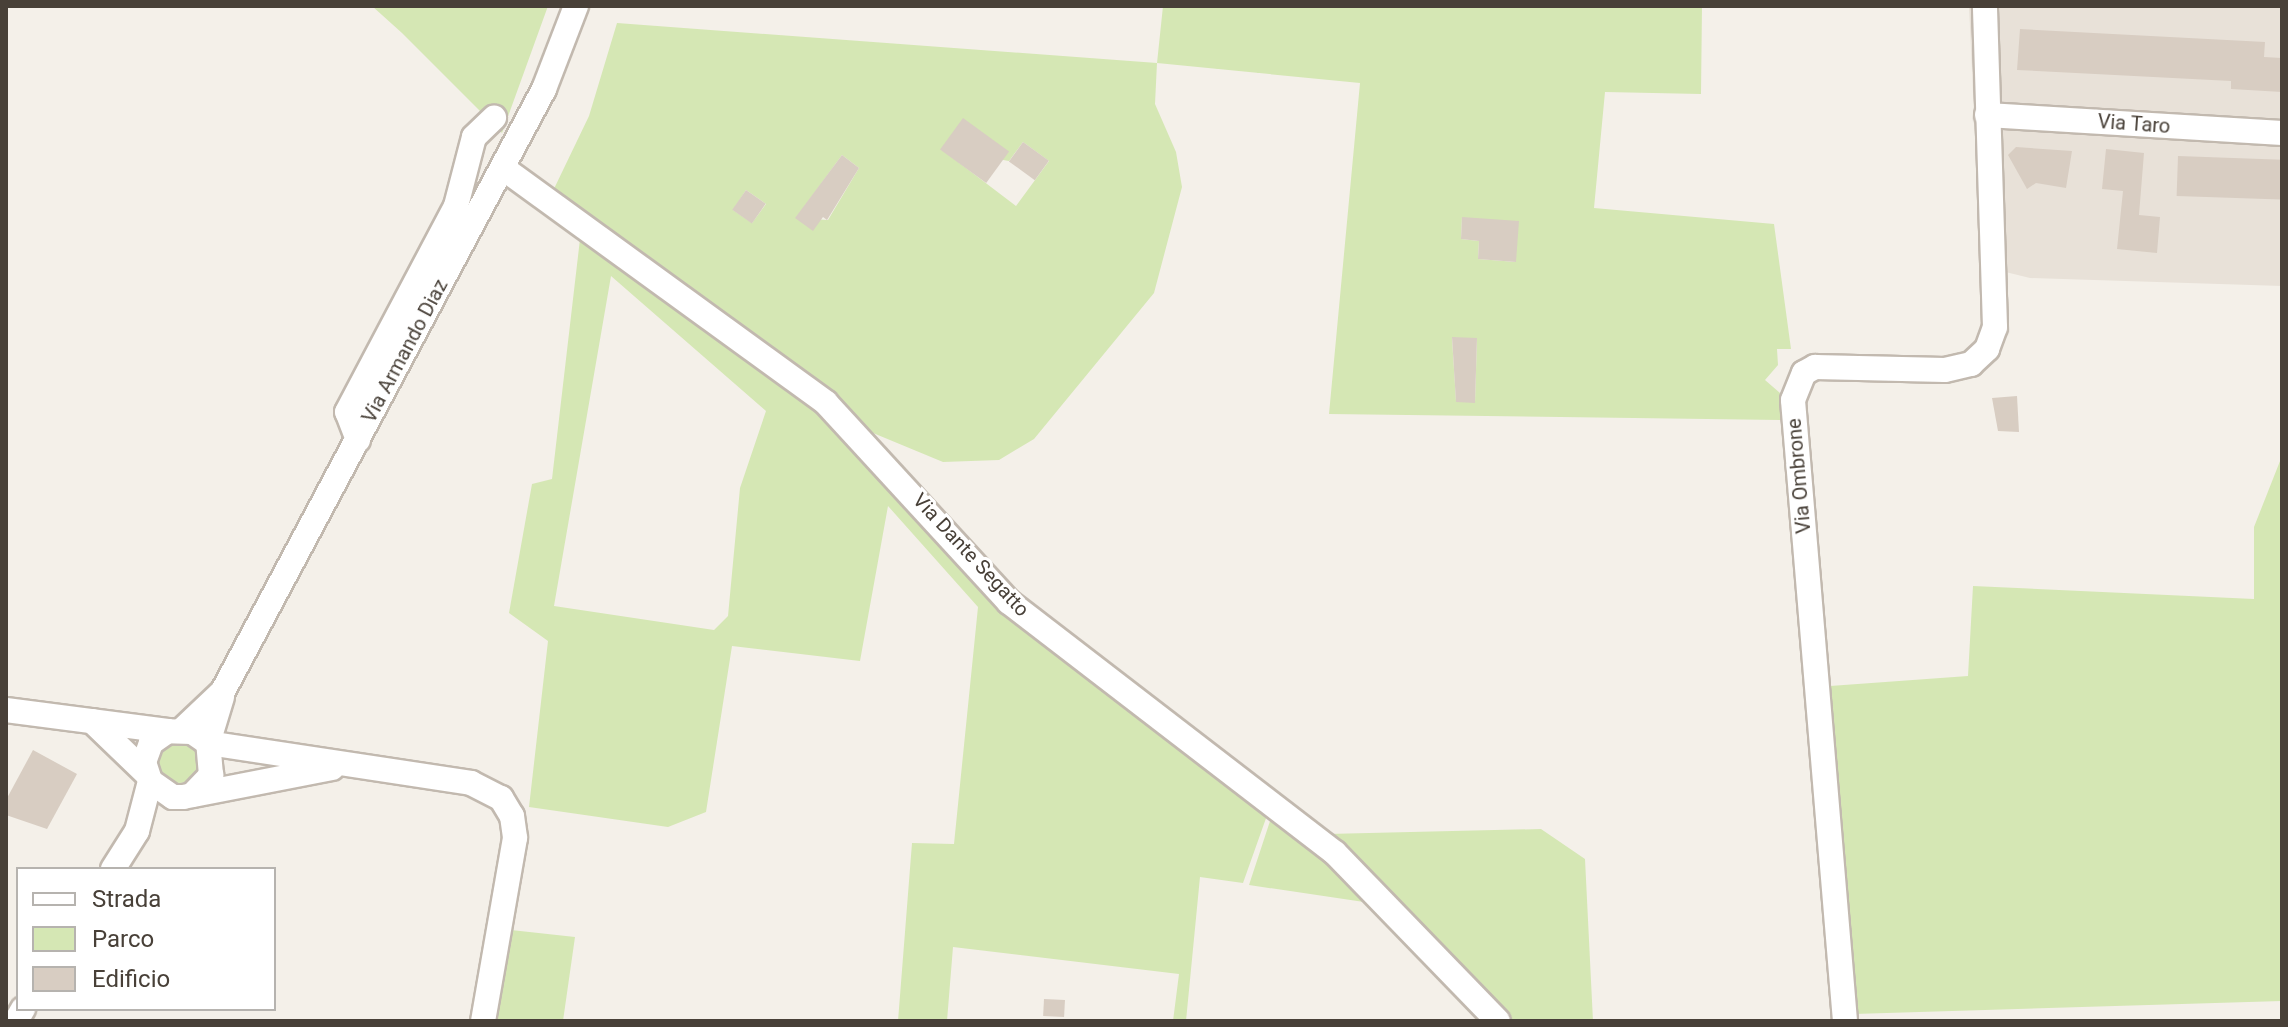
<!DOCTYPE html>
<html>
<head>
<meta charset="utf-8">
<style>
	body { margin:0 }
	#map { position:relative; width:2288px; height:1027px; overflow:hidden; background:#f4f0e9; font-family:Roboto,sans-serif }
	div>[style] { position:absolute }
	.residential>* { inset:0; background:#e8e1d8 }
	.green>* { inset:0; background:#d5e7b4 }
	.round { border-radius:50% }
	.building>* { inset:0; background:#d8cdc2; transform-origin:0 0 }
	.roads { filter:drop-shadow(2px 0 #c2b9af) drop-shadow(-2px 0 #c2b9af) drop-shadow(0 2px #c2b9af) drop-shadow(0 -2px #c2b9af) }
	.minor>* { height:24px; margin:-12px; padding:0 12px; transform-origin:12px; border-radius:12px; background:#fff }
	span { translate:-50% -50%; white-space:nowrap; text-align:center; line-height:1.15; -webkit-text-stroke:6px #fff; paint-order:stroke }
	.street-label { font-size:20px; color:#484038 }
	.frame { position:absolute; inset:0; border:8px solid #484038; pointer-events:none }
	.legend { position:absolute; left:16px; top:867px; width:260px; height:144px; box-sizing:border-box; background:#fff; border:2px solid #b6b3af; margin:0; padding:10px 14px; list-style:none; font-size:24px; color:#484038 }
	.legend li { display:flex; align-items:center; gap:16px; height:40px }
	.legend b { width:40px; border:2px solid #b6b3af }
</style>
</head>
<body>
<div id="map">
	<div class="residential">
		<i style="clip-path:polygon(1969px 6px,2282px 6px,2282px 286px,2030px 278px,1981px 266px)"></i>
	</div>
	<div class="green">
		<i style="clip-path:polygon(372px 6px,548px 6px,502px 133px,402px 33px)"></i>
		<i style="clip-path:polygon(evenodd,1163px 6px,1702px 6px,1701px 94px,1605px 92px,1594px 208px,1774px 224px,1791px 349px,1777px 349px,1778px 365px,1765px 380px,1780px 393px,1782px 420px,1329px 414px,1360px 83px,1157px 63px,1155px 104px,1176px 152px,1182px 187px,1154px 293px,1034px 439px,999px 460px,943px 462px,873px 433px,849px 410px,551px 195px,589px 116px,617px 23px,1157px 63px,1163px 6px,1023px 142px,1049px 161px,1016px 206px,941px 149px,1009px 161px,1023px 142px,1163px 6px,842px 155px,859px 168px,828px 220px,796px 218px,842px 155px,1163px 6px,746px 190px,766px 204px,752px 223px,733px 210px,746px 190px,1163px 6px,1462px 217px,1516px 262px,1478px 259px,1479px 241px,1461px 239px,1462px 217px,1163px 6px,1452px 338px,1477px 339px,1475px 402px,1456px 401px,1452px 338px)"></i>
		<i style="clip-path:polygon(evenodd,580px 239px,824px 407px,1008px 609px,1270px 807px,1243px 883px,1200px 877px,1186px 1021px,1173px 1021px,1179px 974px,953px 947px,947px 1021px,898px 1021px,912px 843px,954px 844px,978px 607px,888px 506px,860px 661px,732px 646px,706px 812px,668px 827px,529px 807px,548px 641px,509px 613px,532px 484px,552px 479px,580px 239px,611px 276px,766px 411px,740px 488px,728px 616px,714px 630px,554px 606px,611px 276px)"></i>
		<i style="clip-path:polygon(2282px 456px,2282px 1001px,1854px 1014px,1830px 686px,1968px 676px,1973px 586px,2254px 599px,2254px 527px)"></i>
		<i class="round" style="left:159px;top:743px;width:40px;height:40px"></i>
		<i style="clip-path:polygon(1274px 809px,1327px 834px,1541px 829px,1585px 859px,1593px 1021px,1501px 1021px,1384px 905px,1249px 885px)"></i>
		<i style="clip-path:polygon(511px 930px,575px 937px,563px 1021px,493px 1021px)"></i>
	</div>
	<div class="building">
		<i style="clip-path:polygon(2020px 29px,2265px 42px,2264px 57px,2282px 58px,2282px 92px,2231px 89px,2231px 81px,2017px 70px)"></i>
		<i style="left:963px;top:118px;width:57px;height:39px;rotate:36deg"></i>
		<i style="left:1023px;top:142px;width:32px;height:24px;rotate:36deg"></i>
		<i style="clip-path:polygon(2016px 147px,2072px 151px,2066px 188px,2036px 183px,2027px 189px,2008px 155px)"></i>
		<i style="clip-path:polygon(2106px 149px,2144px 153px,2139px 215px,2160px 217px,2157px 253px,2117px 249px,2123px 191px,2102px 189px)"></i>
		<i style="clip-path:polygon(842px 155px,859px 168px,827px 220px,823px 217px,813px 231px,795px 218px)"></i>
		<i style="left:2178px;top:156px;width:104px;height:40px;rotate:2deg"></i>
		<i style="left:746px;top:190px;width:24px;height:24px;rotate:35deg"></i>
		<i style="clip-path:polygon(1462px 217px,1519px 221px,1516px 262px,1478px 259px,1479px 241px,1461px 239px)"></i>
		<i style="clip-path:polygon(1452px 337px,1477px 338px,1475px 403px,1456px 402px)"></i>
		<i style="clip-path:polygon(2017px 396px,2019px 432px,1998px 431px,1992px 398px)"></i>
		<i style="clip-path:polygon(33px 750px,77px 774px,47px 829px,6px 815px,6px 800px)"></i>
		<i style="left:1044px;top:999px;width:21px;height:17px;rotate:3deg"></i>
	</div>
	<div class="roads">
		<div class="minor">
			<i style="left:1987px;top:115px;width:296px;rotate:3.5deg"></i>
			<i style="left:503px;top:168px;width:399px;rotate:36deg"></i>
			<i style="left:826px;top:403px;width:270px;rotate:47.4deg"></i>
			<i style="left:1009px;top:602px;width:411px;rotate:37.6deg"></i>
			<i style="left:1335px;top:853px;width:234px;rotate:45.9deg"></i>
			<i style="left:358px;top:440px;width:30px;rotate:-111deg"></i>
			<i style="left:347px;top:412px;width:233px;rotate:-62.1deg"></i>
			<i style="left:456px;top:206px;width:71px;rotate:-75.4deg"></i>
			<i style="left:474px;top:137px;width:28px;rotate:-44deg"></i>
			<i style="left:222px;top:697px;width:48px;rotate:106.9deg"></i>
			<i style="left:208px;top:743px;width:266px;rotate:8.6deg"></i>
			<i style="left:471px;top:783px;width:34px;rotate:27deg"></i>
			<i style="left:501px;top:798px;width:21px;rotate:59deg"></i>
			<i style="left:512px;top:816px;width:22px;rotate:82deg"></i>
			<i style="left:515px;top:838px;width:186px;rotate:99.9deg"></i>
			<i style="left:6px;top:710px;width:163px;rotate:7.4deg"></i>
			<i style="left:92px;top:721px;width:75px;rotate:43.9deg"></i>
			<i style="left:183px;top:729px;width:55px;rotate:-43.5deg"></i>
			<i style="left:223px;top:691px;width:682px;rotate:-61.93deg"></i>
			<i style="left:544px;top:89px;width:89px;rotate:-68.9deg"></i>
			<i style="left:192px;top:795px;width:28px;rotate:-46deg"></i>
			<i style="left:211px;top:775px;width:32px;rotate:-95deg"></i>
			<i style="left:208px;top:743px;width:19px;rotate:-145deg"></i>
			<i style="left:192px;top:732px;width:24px;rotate:-178deg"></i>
			<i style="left:168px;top:731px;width:21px;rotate:145deg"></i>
			<i style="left:151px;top:743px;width:20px;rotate:110deg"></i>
			<i style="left:144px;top:762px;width:20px;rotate:72deg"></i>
			<i style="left:150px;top:781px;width:28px;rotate:35deg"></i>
			<i style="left:173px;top:797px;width:10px"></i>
			<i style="left:183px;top:797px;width:152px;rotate:-11deg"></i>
			<i style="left:113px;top:869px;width:45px;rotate:-57.7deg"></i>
			<i style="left:137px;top:831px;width:52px;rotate:-75.4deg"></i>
			<i style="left:16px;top:1021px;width:14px;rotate:-60deg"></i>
			<i style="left:1845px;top:1021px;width:623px;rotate:-94.79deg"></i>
			<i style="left:1793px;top:400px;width:29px;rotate:-68deg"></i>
			<i style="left:1804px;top:373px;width:13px;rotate:-29deg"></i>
			<i style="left:1815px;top:367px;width:130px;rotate:1.3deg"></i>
			<i style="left:1945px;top:370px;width:27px;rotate:-13deg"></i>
			<i style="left:1971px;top:364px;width:22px;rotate:-43deg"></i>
			<i style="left:1987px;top:349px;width:23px;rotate:-70deg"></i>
			<i style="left:1995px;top:327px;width:321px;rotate:-91.8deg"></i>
		</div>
	</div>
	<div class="street-label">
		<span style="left:2134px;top:124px;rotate:4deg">Via Taro</span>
		<span style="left:405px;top:351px;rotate:-62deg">Via Armando Diaz</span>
		<span style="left:1799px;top:476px;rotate:-95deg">Via Ombrone</span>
		<span style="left:971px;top:555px;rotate:47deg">Via Dante Segatto</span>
	</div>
	<div class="frame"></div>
	<ul class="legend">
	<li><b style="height:10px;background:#fff"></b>Strada</li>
	<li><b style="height:22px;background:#d5e7b4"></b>Parco</li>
	<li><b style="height:22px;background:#d8cdc2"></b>Edificio</li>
	</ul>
</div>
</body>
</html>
